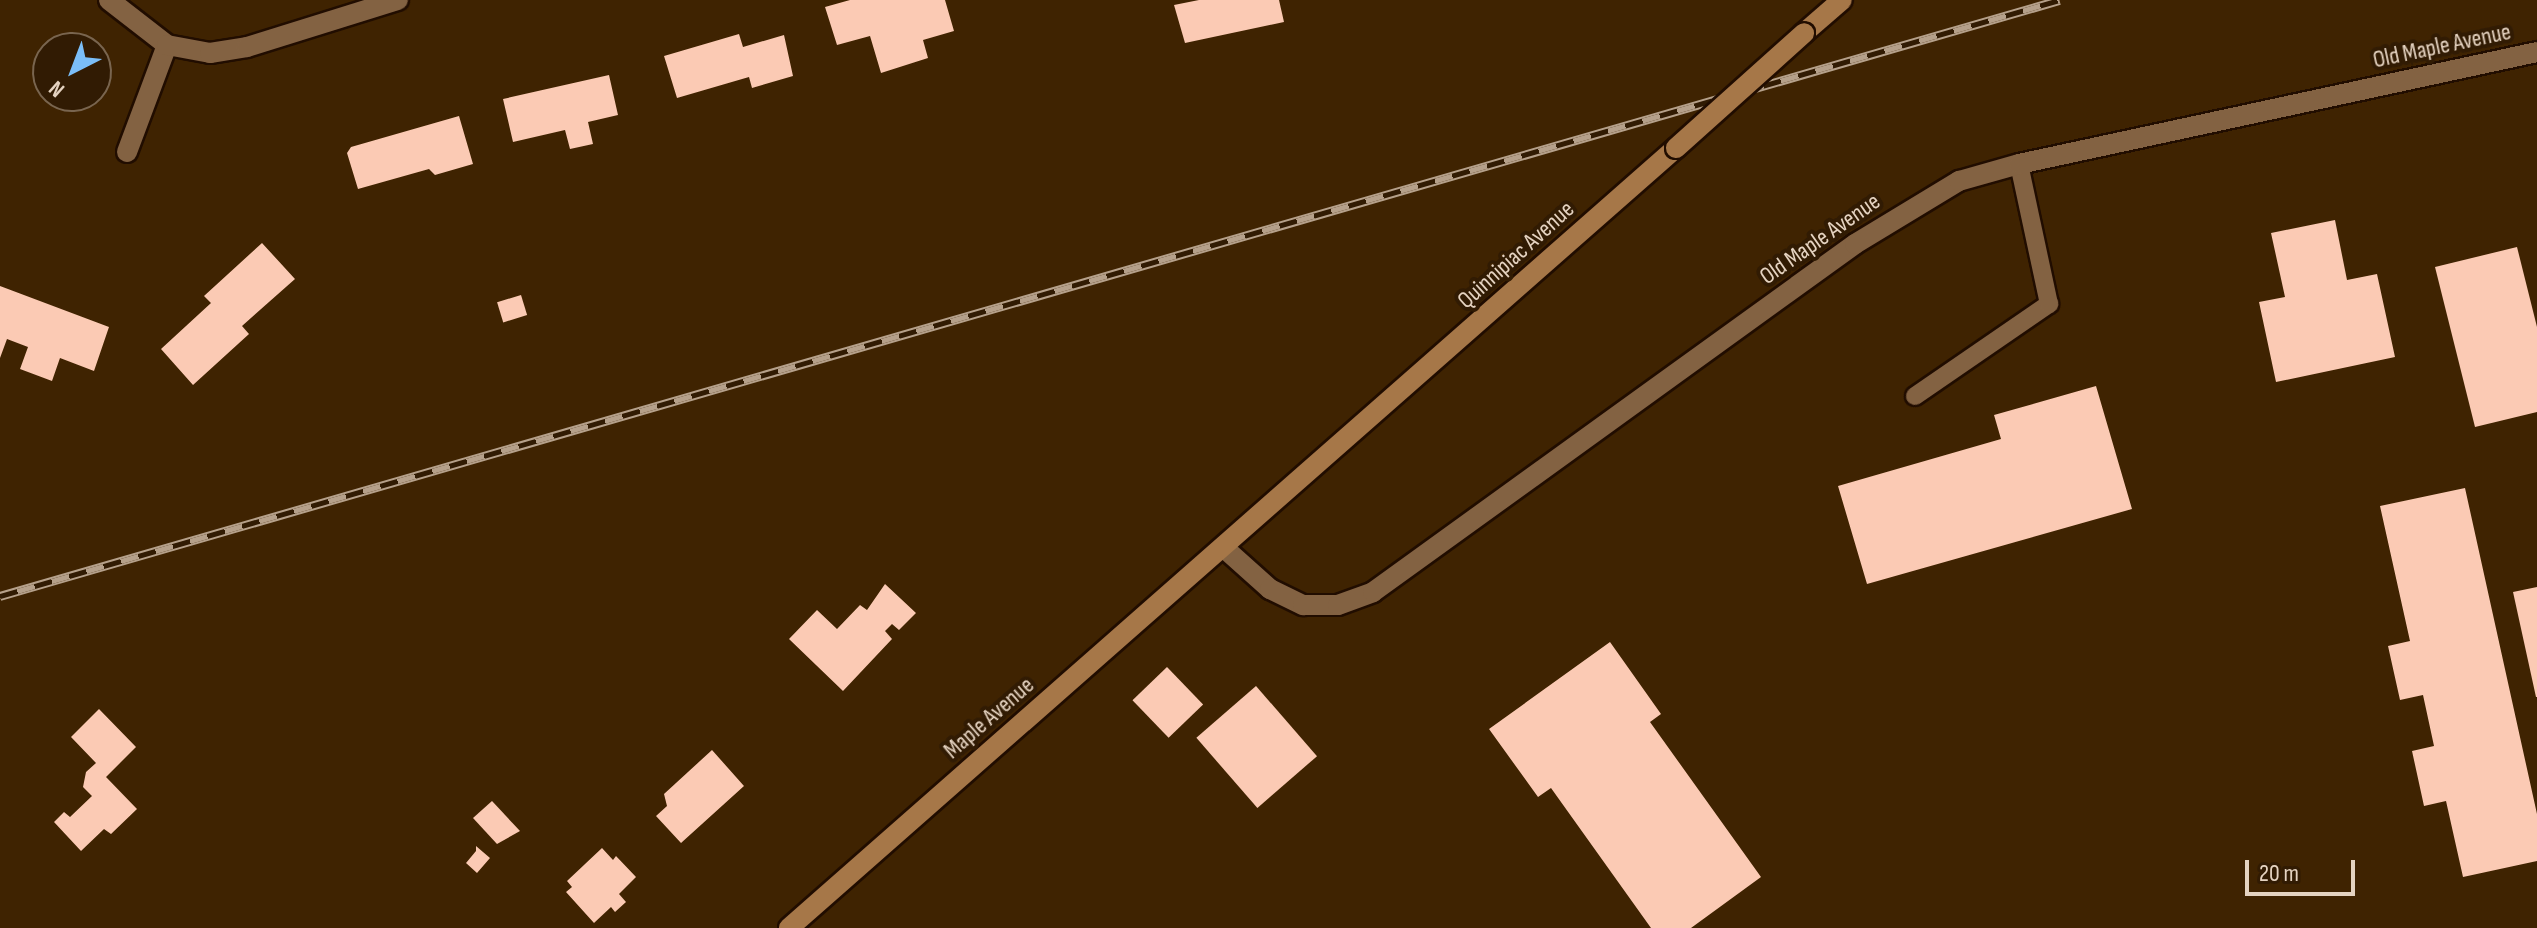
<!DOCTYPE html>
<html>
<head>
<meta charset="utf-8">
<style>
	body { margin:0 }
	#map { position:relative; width:2537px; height:928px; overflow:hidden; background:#3f2301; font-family:"Sofia Sans Condensed",sans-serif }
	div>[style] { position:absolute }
	.building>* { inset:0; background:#fbcab4; transform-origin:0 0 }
	.roads { filter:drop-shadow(2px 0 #210d00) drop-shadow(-2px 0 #210d00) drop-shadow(0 2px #210d00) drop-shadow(0 -2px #210d00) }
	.lane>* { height:18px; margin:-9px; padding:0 9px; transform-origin:9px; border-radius:9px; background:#836242 }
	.street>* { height:20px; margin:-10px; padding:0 10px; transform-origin:10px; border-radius:10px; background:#836242 }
	.secondary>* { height:20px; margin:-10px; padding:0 10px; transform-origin:10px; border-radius:10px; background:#a67748 }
	.rail>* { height:9px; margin-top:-4.5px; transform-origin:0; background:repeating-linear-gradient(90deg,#311b03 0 18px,#b5a08a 0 36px); box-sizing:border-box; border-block:2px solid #b5a08a }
	.bridges { filter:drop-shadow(2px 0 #210d00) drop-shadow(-2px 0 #210d00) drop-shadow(0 2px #210d00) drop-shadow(0 -2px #210d00) }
	.secondary-bridge>* { height:20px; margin:-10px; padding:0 10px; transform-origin:10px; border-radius:10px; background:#a67748 }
	span { translate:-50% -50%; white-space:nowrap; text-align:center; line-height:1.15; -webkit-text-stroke:8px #311b03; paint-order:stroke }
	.street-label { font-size:24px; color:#e5d3c1 }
	.north { position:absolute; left:32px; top:32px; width:80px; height:80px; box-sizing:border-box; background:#311b03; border:2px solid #79654f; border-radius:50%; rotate:222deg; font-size:22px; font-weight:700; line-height:32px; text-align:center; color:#e5d3c1 }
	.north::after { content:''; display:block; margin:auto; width:28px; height:36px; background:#7bbef8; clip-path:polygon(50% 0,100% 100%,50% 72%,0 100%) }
	.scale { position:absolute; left:2245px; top:860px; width:110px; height:36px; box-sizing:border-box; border:4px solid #e5d3c1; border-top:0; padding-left:10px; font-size:24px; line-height:28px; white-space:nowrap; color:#e5d3c1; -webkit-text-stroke:6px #311b03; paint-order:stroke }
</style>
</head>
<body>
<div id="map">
	<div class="building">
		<i style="clip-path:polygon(850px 0,945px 0,954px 31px,923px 40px,928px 58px,881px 73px,870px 36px,837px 45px,825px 7px)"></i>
		<i style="clip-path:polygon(1199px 0,1279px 0,1284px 22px,1185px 43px,1174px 5px)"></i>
		<i style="clip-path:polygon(739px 34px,743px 47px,784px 35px,793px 76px,752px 88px,749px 77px,677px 98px,664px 56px)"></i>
		<i style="clip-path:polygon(609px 75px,618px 115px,588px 122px,593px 144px,570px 149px,565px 130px,513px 142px,503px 99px)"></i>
		<i style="clip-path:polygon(459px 116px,473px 164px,435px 175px,429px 169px,358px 189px,347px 153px,351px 147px)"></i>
		<i style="clip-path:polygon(2335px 220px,2347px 280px,2377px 274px,2395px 357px,2276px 382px,2259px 302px,2285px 297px,2271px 233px)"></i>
		<i style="clip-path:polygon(262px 243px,295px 279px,242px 326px,249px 334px,193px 385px,161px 349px,211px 303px,204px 296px)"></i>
		<i style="clip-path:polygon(2517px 247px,2537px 327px,2537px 412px,2475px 427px,2435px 267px)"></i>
		<i style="clip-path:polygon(0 286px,109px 327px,94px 371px,60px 358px,52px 381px,20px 369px,28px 347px,7px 339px,0 358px)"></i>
		<i style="left:521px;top:295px;width:21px;height:25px;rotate:73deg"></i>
		<i style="clip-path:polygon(2096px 386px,2132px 509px,1867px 584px,1838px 486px,2001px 439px,1994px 415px)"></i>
		<i style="clip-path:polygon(2465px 488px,2537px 814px,2537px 861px,2463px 877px,2446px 801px,2424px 806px,2412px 751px,2434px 746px,2423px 695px,2400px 700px,2388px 646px,2410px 641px,2380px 506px)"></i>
		<i style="clip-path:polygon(885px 584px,916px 613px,899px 630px,892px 624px,885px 631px,892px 639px,843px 691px,789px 639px,817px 610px,837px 629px,860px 605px,867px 610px)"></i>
		<i style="clip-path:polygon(2537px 587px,2537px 697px,2536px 697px,2513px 592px)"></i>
		<i style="clip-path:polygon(1610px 642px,1661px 714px,1650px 722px,1761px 877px,1691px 928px,1651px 928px,1551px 788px,1538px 797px,1489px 729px)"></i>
		<i style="left:1167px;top:667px;width:52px;height:48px;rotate:46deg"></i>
		<i style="left:1256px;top:686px;width:93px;height:79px;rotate:49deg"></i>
		<i style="clip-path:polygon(99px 709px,136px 747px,106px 777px,137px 809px,111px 834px,104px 829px,81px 851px,54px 822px,64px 812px,70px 817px,92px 796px,83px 787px,86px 772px,96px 763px,71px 737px)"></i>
		<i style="clip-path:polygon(712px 750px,744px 786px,681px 843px,656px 816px,667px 806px,664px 794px)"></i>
		<i style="clip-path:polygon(492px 801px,520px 831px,497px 844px,473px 818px)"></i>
		<i style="clip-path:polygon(476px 846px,490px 858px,477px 873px,466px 863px,476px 851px)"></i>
		<i style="clip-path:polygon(602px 848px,613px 860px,616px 856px,636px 877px,619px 894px,626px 902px,615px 912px,611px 907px,594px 923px,566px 892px,572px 887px,567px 881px)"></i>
	</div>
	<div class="roads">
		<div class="lane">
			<i style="left:1915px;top:396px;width:163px;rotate:-34.5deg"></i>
			<i style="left:2049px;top:304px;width:143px;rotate:-102.1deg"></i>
		</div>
		<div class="street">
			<i style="left:109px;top:0;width:73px;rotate:37.8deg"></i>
			<i style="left:127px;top:152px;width:114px;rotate:-69.5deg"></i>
			<i style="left:167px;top:45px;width:44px;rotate:10.5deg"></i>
			<i style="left:210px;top:53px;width:37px;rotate:-9deg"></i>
			<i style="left:247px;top:47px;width:158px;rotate:-17.3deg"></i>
			<i style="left:1223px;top:547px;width:63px;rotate:41.8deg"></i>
			<i style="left:1270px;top:589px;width:37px;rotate:26deg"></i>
			<i style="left:1303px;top:605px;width:35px"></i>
			<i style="left:1338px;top:605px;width:37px;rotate:-20deg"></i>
			<i style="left:1373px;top:592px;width:594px;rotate:-35.83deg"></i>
			<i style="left:1855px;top:244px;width:122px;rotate:-31.2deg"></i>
			<i style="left:1959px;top:181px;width:62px;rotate:-15.8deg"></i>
			<i style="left:2019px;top:164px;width:530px;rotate:-12.2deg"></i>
		</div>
		<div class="secondary">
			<i style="left:1804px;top:33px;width:50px;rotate:-41deg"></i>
			<i style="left:789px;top:928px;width:1181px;rotate:-41.33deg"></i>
		</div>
	</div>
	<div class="rail">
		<i style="left:0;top:596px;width:2144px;rotate:-16.14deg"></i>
	</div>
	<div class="bridges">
		<div class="secondary-bridge">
			<i style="left:1676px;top:148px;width:172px;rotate:-41.9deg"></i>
		</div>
	</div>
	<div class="street-label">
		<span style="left:2442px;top:46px;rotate:-12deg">Old Maple Avenue</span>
		<span style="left:1820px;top:239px;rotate:-35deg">Old Maple Avenue</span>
		<span style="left:1516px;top:255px;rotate:-42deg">Quinnipiac Avenue</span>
		<span style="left:989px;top:718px;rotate:-41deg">Maple Avenue</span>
	</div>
	<div class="north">N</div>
	<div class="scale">20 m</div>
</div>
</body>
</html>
